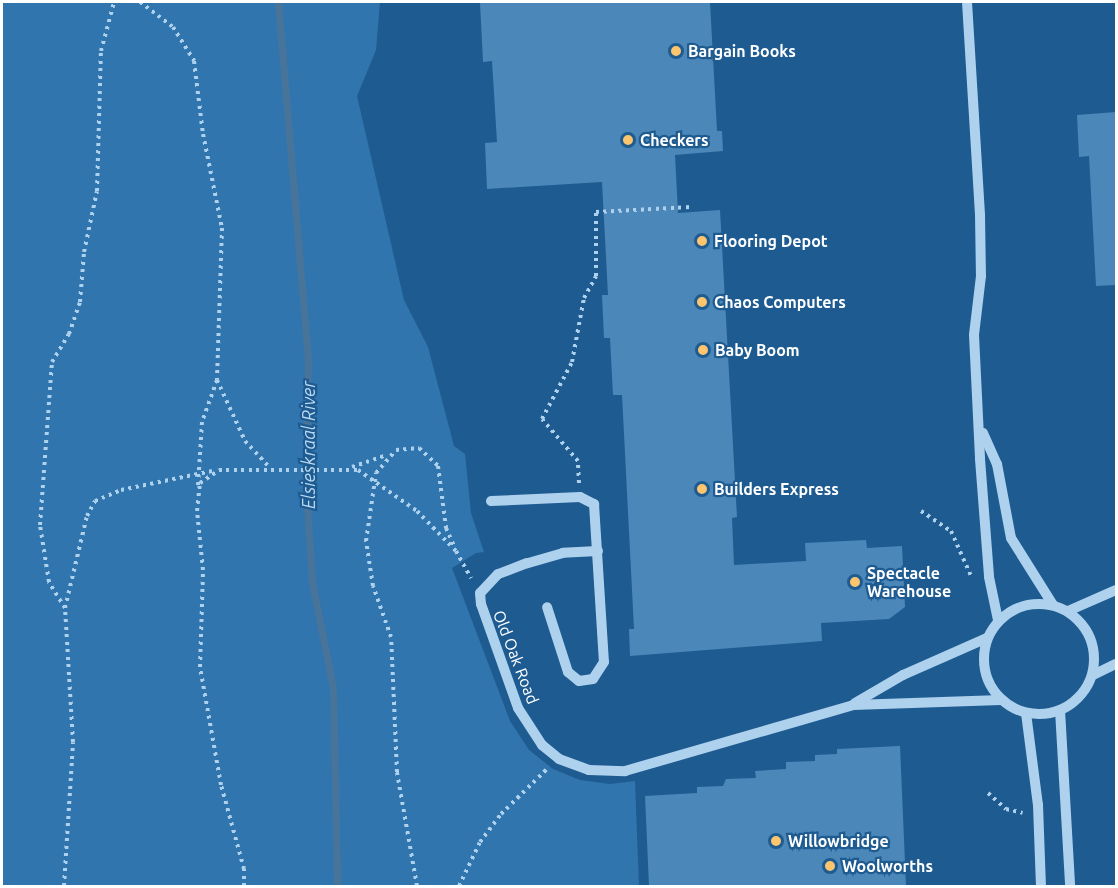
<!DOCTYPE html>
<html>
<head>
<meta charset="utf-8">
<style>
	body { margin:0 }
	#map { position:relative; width:1118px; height:888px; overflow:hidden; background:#1e5b91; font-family:Ubuntu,sans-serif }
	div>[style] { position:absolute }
	.green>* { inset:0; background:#3175ae }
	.stream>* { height:7px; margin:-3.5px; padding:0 3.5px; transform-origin:3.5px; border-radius:3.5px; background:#49749a }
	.building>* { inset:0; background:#4b87b9 }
	.path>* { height:4px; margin-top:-2px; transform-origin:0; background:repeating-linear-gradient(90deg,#aed1ed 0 3px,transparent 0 7.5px) }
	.minor>* { height:10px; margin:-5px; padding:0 5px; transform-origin:5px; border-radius:5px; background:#aed1ed }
	.minor>.ring { margin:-5px; padding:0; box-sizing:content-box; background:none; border:10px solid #aed1ed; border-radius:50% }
	.dots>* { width:16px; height:16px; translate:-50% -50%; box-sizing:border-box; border:3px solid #1e5b91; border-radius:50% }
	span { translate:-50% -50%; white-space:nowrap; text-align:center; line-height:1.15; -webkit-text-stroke:4.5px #1e5b91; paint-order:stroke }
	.poi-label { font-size:16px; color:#fff; font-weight:700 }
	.left { translate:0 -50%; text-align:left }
	.street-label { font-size:16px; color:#fff }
	.water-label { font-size:18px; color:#badaf4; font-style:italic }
	.frame { position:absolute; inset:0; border:3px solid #fff; pointer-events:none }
</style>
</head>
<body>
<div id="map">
	<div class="green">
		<i style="clip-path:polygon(2px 2px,380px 2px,376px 50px,357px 96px,404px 300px,428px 347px,454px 446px,465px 454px,471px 513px,484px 552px,476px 553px,452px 568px,510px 721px,529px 750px,553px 769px,580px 780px,610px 784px,635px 781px,639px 886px,2px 886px)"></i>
	</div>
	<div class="stream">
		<i style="left:278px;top:2px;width:358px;rotate:85.2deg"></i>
		<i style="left:308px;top:359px;width:128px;rotate:90.9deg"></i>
		<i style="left:306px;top:487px;width:95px;rotate:86.4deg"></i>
		<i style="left:312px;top:582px;width:108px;rotate:78.8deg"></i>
		<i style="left:333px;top:688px;width:198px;rotate:88.8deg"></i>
	</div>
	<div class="building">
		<i style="clip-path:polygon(710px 2px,717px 131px,722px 131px,723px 151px,675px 155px,678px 213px,720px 210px,737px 517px,732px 518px,734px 565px,806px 561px,805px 543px,866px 540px,867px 548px,902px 546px,905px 607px,889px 619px,821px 623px,822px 641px,630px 656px,629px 629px,634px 629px,622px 395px,613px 395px,610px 338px,604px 338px,602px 295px,608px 295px,602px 182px,487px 189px,485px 143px,497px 142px,492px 61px,483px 62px,480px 3px)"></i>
		<i style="clip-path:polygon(1116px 112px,1116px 285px,1096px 286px,1089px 156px,1079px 157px,1077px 115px)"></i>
		<i style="clip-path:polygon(900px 746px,906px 886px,649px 886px,645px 796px,697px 793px,697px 787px,723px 786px,726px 779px,756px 778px,755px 771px,786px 769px,786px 762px,815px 761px,815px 755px,837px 754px,837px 749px)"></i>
	</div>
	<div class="path">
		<i style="left:140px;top:2px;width:41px;rotate:37.1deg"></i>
		<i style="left:173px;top:27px;width:40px;rotate:58deg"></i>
		<i style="left:194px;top:61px;width:74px;rotate:83deg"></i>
		<i style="left:203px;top:134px;width:96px;rotate:78.6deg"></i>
		<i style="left:222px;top:228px;width:152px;rotate:91.9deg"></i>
		<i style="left:217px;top:380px;width:45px;rotate:109.7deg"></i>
		<i style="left:202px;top:422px;width:64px;rotate:93.6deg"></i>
		<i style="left:217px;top:380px;width:67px;rotate:65.3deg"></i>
		<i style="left:245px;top:441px;width:37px;rotate:47deg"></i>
		<i style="left:352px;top:467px;width:34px;rotate:-19deg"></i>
		<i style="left:579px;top:483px;width:22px;rotate:-93deg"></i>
		<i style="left:578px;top:461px;width:55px;rotate:-130.6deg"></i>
		<i style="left:542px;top:419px;width:64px;rotate:-62.2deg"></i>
		<i style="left:572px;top:362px;width:65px;rotate:-79.4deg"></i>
		<i style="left:584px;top:298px;width:25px;rotate:-61deg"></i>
		<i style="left:596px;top:276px;width:64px;rotate:-90deg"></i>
		<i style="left:596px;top:212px;width:95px;rotate:-3deg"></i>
		<i style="left:921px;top:511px;width:36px;rotate:34deg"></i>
		<i style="left:951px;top:531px;width:49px;rotate:66deg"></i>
		<i style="left:65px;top:608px;width:95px;rotate:-76.6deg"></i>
		<i style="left:87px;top:516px;width:17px;rotate:-62deg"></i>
		<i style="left:95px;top:501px;width:28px;rotate:-23deg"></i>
		<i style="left:121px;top:490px;width:93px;rotate:-11.8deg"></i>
		<i style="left:988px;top:793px;width:24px;rotate:42deg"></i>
		<i style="left:1006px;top:809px;width:17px;rotate:13deg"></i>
		<i style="left:64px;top:886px;width:144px;rotate:-86.4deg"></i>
		<i style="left:73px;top:742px;width:134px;rotate:-93.4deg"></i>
		<i style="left:65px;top:608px;width:31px;rotate:-122deg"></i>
		<i style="left:49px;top:582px;width:58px;rotate:-99deg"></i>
		<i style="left:40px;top:525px;width:163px;rotate:-85.8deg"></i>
		<i style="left:52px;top:362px;width:33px;rotate:-59deg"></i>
		<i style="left:69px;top:334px;width:34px;rotate:-71deg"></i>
		<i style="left:80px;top:302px;width:50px;rotate:-85.4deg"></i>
		<i style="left:84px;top:252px;width:62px;rotate:-78deg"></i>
		<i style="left:97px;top:191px;width:140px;rotate:-88.4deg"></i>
		<i style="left:101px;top:51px;width:51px;rotate:-75.1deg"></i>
		<i style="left:244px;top:886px;width:17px;rotate:-90deg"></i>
		<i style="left:244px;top:869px;width:87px;rotate:-105.3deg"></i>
		<i style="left:221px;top:785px;width:120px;rotate:-100.1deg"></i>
		<i style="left:200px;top:667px;width:97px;rotate:-88.2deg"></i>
		<i style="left:203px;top:570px;width:59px;rotate:-95.8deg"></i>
		<i style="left:197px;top:511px;width:28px;rotate:-84deg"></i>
		<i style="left:200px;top:483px;width:23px;rotate:-34deg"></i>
		<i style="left:219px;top:470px;width:139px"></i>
		<i style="left:358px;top:470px;width:72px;rotate:34.8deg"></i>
		<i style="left:417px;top:511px;width:56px;rotate:45.7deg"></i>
		<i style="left:456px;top:551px;width:31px;rotate:61deg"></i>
		<i style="left:417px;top:886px;width:116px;rotate:-100deg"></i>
		<i style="left:397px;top:772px;width:135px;rotate:-92.5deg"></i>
		<i style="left:391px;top:637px;width:54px;rotate:-109.4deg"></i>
		<i style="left:373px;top:586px;width:46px;rotate:-98.8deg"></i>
		<i style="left:366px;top:541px;width:69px;rotate:-81.6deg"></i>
		<i style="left:376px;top:473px;width:30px;rotate:-49deg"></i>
		<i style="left:396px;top:450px;width:23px;rotate:-5deg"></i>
		<i style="left:419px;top:448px;width:26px;rotate:43deg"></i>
		<i style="left:438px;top:466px;width:63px;rotate:82.6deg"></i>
		<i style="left:446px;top:528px;width:22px;rotate:66deg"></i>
		<i style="left:459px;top:886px;width:49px;rotate:-64.5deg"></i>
		<i style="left:480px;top:842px;width:35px;rotate:-53deg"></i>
		<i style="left:501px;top:814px;width:64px;rotate:-44.4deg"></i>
	</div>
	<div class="minor">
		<i style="left:967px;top:2px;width:213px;rotate:86.5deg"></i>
		<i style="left:980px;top:215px;width:61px;rotate:89.1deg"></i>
		<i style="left:981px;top:276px;width:59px;rotate:96.8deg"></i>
		<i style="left:974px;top:335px;width:124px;rotate:87.2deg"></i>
		<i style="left:980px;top:459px;width:118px;rotate:85.6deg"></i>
		<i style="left:989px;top:577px;width:44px;rotate:78.2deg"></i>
		<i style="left:983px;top:433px;width:34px;rotate:66deg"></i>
		<i style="left:997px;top:464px;width:75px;rotate:79.3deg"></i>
		<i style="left:1011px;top:538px;width:79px;rotate:57.9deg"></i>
		<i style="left:491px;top:501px;width:89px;rotate:-2.6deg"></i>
		<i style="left:580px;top:497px;width:16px;rotate:27deg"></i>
		<i style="left:594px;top:504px;width:158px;rotate:86.4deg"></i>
		<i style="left:604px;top:662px;width:20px;rotate:123deg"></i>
		<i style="left:593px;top:679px;width:14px;rotate:172deg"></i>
		<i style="left:579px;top:681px;width:14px;rotate:-141deg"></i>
		<i style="left:568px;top:672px;width:68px;rotate:-107.9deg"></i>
		<i style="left:598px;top:551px;width:35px;rotate:177deg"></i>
		<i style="left:563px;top:553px;width:37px;rotate:164deg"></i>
		<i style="left:527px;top:563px;width:31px;rotate:159deg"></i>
		<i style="left:498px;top:574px;width:26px;rotate:133deg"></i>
		<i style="left:480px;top:593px;width:11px;rotate:85deg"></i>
		<i style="left:481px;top:604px;width:110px;rotate:70.4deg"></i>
		<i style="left:518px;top:708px;width:44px;rotate:57deg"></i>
		<i style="left:542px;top:745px;width:22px;rotate:39deg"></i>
		<i style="left:559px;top:759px;width:32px;rotate:20deg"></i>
		<i style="left:589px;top:770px;width:36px;rotate:2deg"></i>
		<i style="left:625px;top:771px;width:237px;rotate:-16.1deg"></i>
		<i style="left:853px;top:705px;width:148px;rotate:-1.9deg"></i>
		<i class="ring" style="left:984px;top:604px;width:100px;height:100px"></i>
		<i style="left:1068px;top:611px;width:52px;rotate:-23.6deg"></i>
		<i style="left:1093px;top:675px;width:25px;rotate:-26deg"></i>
		<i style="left:855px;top:703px;width:56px;rotate:-30.3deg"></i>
		<i style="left:903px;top:675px;width:92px;rotate:-23.8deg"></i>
		<i style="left:1060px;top:710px;width:176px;rotate:86.7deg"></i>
		<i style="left:1026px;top:713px;width:93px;rotate:82.6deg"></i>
		<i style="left:1038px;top:805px;width:81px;rotate:87.9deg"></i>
	</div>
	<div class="dots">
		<i style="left:676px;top:51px;background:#fcc56e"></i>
		<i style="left:628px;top:140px;background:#fcc56e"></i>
		<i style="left:702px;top:241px;background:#fcc56e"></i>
		<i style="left:702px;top:302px;background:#fcc56e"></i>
		<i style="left:703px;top:350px;background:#fcc56e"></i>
		<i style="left:702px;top:489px;background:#fcc56e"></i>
		<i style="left:855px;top:582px;background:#fcc56e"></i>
		<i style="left:776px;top:841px;background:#fcc56e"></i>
		<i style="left:830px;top:866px;background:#fcc56e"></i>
	</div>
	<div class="poi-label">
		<span class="left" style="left:688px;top:51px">Bargain Books</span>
		<span class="left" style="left:640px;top:140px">Checkers</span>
		<span class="left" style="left:714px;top:241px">Flooring Depot</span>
		<span class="left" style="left:714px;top:302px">Chaos Computers</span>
		<span class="left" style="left:715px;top:350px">Baby Boom</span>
		<span class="left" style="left:714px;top:489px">Builders Express</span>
		<span class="left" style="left:867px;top:582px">Spectacle<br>Warehouse</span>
		<span class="left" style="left:788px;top:841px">Willowbridge</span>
		<span class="left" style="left:842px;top:866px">Woolworths</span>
	</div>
	<div class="street-label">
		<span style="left:516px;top:657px;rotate:69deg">Old Oak Road</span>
	</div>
	<div class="water-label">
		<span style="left:308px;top:445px;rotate:-90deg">Elsieskraal River</span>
	</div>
	<div class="frame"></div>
</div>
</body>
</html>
